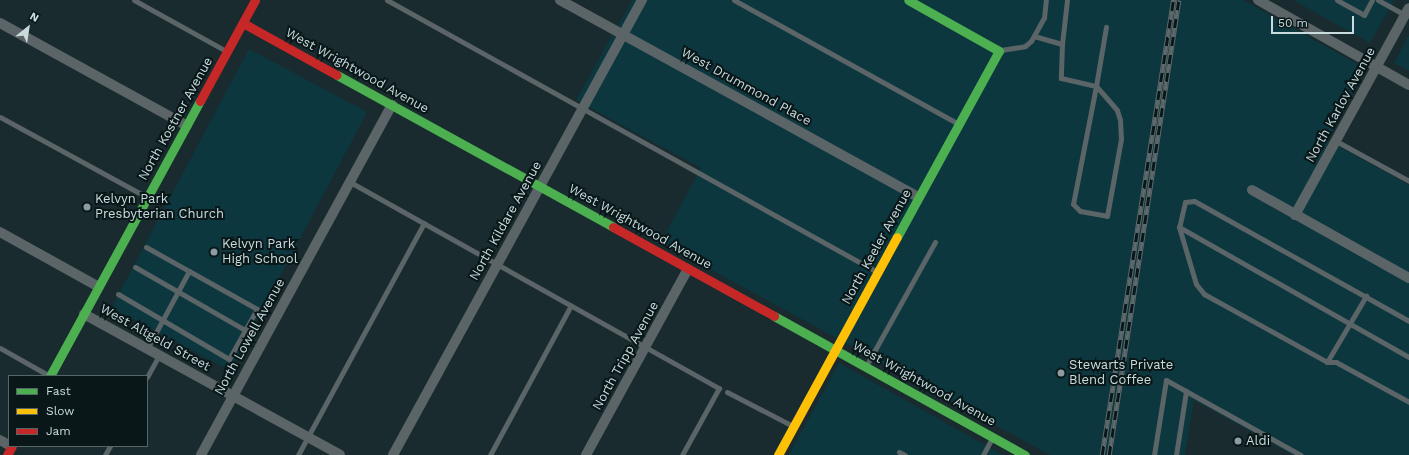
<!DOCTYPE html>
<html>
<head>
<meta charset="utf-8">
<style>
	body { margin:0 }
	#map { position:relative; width:1409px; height:455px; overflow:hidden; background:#192b2f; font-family:"Work Sans",sans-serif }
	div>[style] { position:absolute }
	.built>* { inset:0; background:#0d373e; transform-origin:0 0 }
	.lane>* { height:5px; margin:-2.5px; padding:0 2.5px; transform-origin:2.5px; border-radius:2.5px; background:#5b6466 }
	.street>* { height:10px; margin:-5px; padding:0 5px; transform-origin:5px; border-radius:5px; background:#5b6466 }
	.fast>* { height:9px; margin:-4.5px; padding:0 4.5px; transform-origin:4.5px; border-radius:4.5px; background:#4caf50 }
	.slow>* { height:9px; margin:-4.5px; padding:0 4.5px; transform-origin:4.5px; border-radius:4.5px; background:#ffc107 }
	.jam>* { height:9px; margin:-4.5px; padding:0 4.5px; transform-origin:4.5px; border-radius:4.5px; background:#c62828 }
	.rail>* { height:4.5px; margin-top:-2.25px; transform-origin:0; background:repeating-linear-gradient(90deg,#091719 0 9px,#5f686a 0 18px); box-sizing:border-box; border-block:1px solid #5f686a }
	.dots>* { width:11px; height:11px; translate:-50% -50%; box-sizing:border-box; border:2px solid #091719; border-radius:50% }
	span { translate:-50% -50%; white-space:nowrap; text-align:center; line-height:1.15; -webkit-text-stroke:4px #091719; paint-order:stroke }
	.street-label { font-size:13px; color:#c9dbde }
	.poi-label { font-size:13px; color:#c9dbde }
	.left { translate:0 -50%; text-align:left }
	.legend { position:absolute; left:8px; top:375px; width:140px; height:72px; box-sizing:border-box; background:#091719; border:1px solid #566568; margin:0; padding:5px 7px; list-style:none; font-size:12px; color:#c9dbde }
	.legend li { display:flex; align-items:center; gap:8px; height:20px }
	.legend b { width:20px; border:1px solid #566568 }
	.north { position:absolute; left:8px; top:8px; width:40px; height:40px; -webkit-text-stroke:3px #091719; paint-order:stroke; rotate:30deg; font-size:11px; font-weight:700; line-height:16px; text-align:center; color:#c9dbde }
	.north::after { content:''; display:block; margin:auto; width:14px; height:18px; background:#c9dbde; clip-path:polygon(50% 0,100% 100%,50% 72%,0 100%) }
	.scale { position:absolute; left:1271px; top:16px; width:83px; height:18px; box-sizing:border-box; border:2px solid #c9dbde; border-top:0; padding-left:5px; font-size:12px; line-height:14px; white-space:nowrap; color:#c9dbde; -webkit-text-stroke:3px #091719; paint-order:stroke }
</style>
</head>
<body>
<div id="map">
	<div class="built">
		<i style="clip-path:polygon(632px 0,1243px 0,1366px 69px,1327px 140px,1409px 185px,1409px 455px,1293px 455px,1194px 400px,1185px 455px,1050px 455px,661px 242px,701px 168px,576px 100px)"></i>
		<i style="clip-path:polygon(1293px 0,1394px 0,1370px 43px)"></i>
		<i style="clip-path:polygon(1409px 35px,1409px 71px,1394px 63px)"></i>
		<i style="left:249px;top:49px;width:134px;height:293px;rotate:28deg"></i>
		<i style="clip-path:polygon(839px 363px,1003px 455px,789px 455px)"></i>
	</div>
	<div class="lane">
		<i style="left:134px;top:0;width:105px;rotate:29deg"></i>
		<i style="left:387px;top:0;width:560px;rotate:29.03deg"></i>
		<i style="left:734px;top:0;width:255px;rotate:28.9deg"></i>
		<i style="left:1337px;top:0;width:31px;rotate:29deg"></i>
		<i style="left:1364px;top:15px;width:17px;rotate:-62deg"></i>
		<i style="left:1378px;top:0;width:31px;rotate:29deg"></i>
		<i style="left:1034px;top:36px;width:29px;rotate:16deg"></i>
		<i style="left:1062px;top:44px;width:44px;rotate:-83.5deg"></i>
		<i style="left:1062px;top:44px;width:34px;rotate:92deg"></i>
		<i style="left:1061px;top:78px;width:36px;rotate:13deg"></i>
		<i style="left:1096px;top:86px;width:120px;rotate:101deg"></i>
		<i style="left:1073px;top:204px;width:10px;rotate:45deg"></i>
		<i style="left:1080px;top:211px;width:27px;rotate:10deg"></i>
		<i style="left:1107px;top:216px;width:78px;rotate:-79.7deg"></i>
		<i style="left:1121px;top:139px;width:19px;rotate:-93deg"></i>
		<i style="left:1120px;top:120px;width:10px;rotate:-107deg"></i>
		<i style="left:1117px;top:110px;width:32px;rotate:-131deg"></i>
		<i style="left:1096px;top:86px;width:60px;rotate:-80.4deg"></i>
		<i style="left:1001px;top:50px;width:24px;rotate:-9deg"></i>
		<i style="left:1025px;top:46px;width:8px;rotate:-40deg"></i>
		<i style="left:1031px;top:41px;width:26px;rotate:-61deg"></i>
		<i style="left:1044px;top:18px;width:18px;rotate:-84deg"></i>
		<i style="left:0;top:117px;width:167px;rotate:28.6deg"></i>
		<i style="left:1336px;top:141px;width:83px;rotate:28.7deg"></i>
		<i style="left:350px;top:182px;width:423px;rotate:29.2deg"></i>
		<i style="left:719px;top:388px;width:77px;rotate:118.9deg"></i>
		<i style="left:1179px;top:227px;width:264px;rotate:29.5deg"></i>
		<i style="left:146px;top:247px;width:49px;rotate:29.2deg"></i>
		<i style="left:189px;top:271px;width:89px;rotate:118.3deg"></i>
		<i style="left:135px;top:267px;width:127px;rotate:29.8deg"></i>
		<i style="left:118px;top:294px;width:129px;rotate:30.4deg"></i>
		<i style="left:229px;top:359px;width:57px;rotate:-60.8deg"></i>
		<i style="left:257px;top:309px;width:78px;rotate:-150.8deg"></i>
		<i style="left:1409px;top:321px;width:246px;rotate:-150.8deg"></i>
		<i style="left:1194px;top:201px;width:9px;rotate:174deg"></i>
		<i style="left:1185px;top:202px;width:26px;rotate:103deg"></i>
		<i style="left:1179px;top:227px;width:59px;rotate:73.4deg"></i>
		<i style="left:1196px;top:284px;width:13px;rotate:51deg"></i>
		<i style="left:1204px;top:294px;width:141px;rotate:28.9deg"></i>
		<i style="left:1327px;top:362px;width:9px"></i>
		<i style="left:1336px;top:362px;width:83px;rotate:28.7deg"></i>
		<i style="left:0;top:348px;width:55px;rotate:29.4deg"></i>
		<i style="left:1327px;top:362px;width:77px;rotate:-59.4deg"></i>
		<i style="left:866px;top:366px;width:142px;rotate:-60.9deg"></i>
		<i style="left:147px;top:377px;width:25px;rotate:-61deg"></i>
		<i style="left:727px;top:392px;width:74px;rotate:27.3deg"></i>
		<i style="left:899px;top:452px;width:7px;rotate:27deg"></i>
		<i style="left:105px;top:455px;width:10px;rotate:-61deg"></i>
		<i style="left:298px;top:455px;width:264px;rotate:-61.5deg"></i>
		<i style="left:490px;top:455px;width:170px;rotate:-61.6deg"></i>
		<i style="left:983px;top:455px;width:19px;rotate:-62deg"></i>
		<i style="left:1154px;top:455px;width:76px;rotate:-80.9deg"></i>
		<i style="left:1166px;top:380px;width:154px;rotate:29.1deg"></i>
		<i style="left:1176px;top:455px;width:65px;rotate:-81.1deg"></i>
	</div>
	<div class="street">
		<i style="left:560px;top:0;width:409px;rotate:28.8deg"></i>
		<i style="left:1258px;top:0;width:173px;rotate:29.4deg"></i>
		<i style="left:0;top:23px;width:213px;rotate:28.8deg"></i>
		<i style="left:1252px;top:190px;width:180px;rotate:29.3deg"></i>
		<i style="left:1295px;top:215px;width:236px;rotate:-61.2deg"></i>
		<i style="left:0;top:232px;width:113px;rotate:29.1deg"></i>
		<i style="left:84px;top:314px;width:292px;rotate:28.8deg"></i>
		<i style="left:0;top:440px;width:10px;rotate:29deg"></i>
		<i style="left:201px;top:455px;width:399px;rotate:-61.4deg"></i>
		<i style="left:393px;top:455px;width:519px;rotate:-61.31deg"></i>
		<i style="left:586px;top:455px;width:212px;rotate:-61.3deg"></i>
	</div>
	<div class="fast">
		<i style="left:337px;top:75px;width:315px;rotate:28.8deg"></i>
		<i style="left:897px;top:237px;width:212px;rotate:-61.3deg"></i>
		<i style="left:999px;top:51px;width:104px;rotate:-150.7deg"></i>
		<i style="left:774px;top:316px;width:287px;rotate:29deg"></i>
		<i style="left:50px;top:376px;width:313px;rotate:-61.4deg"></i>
	</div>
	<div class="slow">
		<i style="left:778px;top:455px;width:248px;rotate:-61.4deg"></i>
	</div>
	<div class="jam">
		<i style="left:243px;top:23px;width:107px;rotate:29deg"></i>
		<i style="left:200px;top:101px;width:115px;rotate:-61.4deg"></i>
		<i style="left:613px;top:227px;width:184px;rotate:28.9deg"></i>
		<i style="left:7px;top:455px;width:10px;rotate:-61deg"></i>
	</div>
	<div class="rail">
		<i style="left:1102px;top:455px;width:461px;rotate:-81.1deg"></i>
		<i style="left:1109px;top:455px;width:460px;rotate:-81.3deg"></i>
	</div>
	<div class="dots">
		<i style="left:87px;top:207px;background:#8b9da1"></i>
		<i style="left:214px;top:252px;background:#8b9da1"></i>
		<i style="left:1061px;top:373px;background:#8b9da1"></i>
		<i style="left:1238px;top:441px;background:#8b9da1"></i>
	</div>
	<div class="street-label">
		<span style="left:357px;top:71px;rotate:29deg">West Wrightwood Avenue</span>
		<span style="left:746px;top:87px;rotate:29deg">West Drummond Place</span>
		<span style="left:1341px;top:105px;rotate:-61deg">North Karlov Avenue</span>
		<span style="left:176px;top:119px;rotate:-61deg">North Kostner Avenue</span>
		<span style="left:506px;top:221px;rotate:-61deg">North Kildare Avenue</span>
		<span style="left:640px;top:227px;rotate:29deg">West Wrightwood Avenue</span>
		<span style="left:877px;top:247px;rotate:-61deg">North Keeler Avenue</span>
		<span style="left:250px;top:337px;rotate:-61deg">North Lowell Avenue</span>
		<span style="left:155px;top:338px;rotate:29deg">West Altgeld Street</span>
		<span style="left:626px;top:356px;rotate:-61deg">North Tripp Avenue</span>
		<span style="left:924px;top:384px;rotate:29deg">West Wrightwood Avenue</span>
	</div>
	<div class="poi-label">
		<span class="left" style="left:95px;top:207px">Kelvyn Park<br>Presbyterian Church</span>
		<span class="left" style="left:222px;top:252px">Kelvyn Park<br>High School</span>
		<span class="left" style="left:1069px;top:373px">Stewarts Private<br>Blend Coffee</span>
		<span class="left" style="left:1246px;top:441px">Aldi</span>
	</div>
	<ul class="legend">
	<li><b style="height:5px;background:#4caf50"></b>Fast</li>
	<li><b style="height:5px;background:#ffc107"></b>Slow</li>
	<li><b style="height:5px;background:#c62828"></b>Jam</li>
	</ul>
	<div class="north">N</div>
	<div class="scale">50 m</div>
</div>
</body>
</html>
